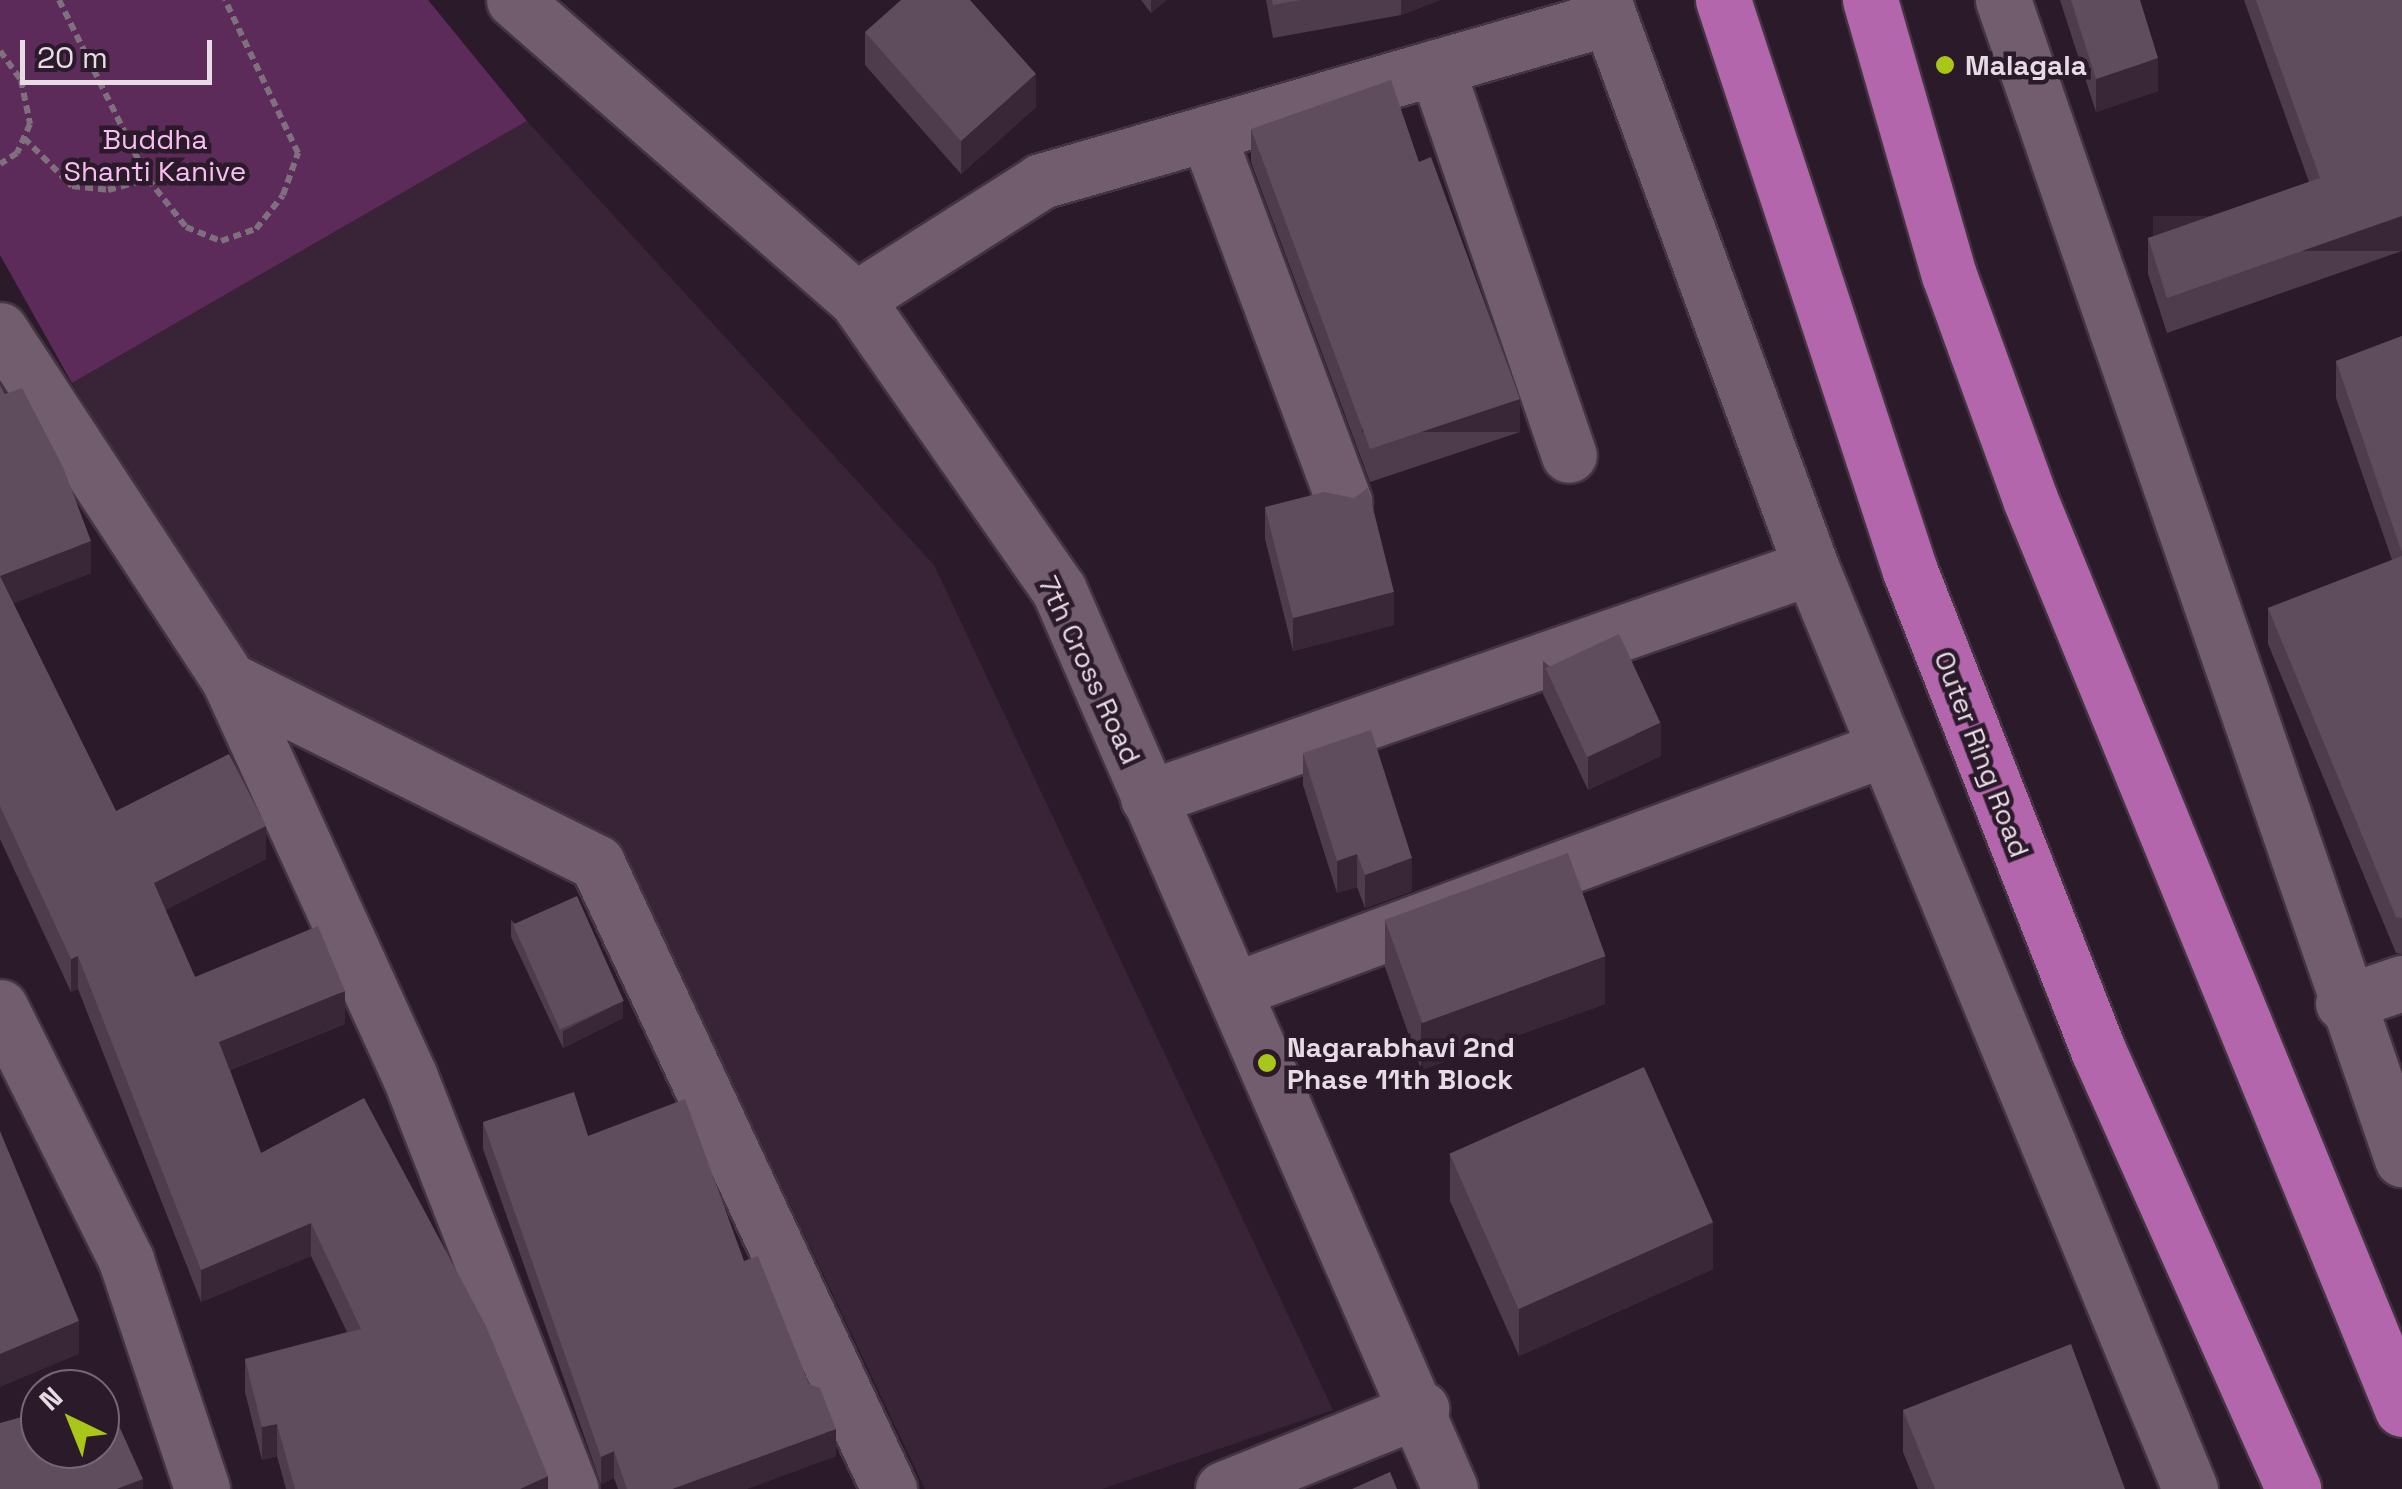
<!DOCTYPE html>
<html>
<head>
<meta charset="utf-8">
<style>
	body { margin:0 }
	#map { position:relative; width:2402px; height:1489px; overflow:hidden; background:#2b1a2a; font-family:"Space Grotesk",sans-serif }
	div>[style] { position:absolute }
	.built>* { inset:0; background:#392337 }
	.green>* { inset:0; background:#5d2b59 }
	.path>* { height:6px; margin-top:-3px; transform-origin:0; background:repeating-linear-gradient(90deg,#7f707d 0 8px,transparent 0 13px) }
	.roads { filter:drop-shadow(2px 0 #423440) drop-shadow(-2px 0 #423440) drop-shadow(0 2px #423440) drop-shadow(0 -2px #423440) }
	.minor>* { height:55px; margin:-27.5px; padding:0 27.5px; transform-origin:27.5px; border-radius:27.5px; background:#725d6f }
	.highway>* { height:55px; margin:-27.5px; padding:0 27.5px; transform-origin:27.5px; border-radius:27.5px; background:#b466ad }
	.wall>* { inset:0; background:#4e3c4c }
	.shaded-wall>* { inset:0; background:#392738; transform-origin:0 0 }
	.building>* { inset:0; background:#5f4d5d; transform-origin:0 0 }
	.dots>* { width:28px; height:28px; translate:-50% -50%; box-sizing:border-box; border:5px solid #2b1a2a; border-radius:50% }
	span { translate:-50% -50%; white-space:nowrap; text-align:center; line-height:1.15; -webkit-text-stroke:9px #2b1a2a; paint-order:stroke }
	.poi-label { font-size:28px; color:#e7dbe5; font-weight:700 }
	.left { translate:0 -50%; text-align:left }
	.park-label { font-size:28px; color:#f8bef1 }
	.street-label { font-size:28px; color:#e7dbe5 }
	.north { position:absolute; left:20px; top:1369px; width:100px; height:100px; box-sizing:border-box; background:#2b1a2a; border:2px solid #766775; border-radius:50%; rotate:317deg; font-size:28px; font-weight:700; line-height:40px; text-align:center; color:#e7dbe5 }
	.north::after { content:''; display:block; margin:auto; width:35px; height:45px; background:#a9c719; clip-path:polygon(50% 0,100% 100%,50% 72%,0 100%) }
	.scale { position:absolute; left:20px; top:40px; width:192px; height:45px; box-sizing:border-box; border:5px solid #e7dbe5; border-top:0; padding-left:12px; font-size:30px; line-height:35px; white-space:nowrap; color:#e7dbe5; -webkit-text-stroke:8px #2b1a2a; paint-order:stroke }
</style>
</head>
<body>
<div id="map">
	<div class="built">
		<i style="clip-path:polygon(527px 121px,934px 565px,1333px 1410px,1102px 1489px,925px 1489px,619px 843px,240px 658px,72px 383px)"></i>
	</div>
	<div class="green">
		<i style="clip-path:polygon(0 0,428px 0,527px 121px,72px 383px,0 255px)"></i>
	</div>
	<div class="path">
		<i style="left:59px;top:0;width:200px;rotate:63.6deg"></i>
		<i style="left:148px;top:179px;width:61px;rotate:51.6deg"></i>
		<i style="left:186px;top:227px;width:38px;rotate:22deg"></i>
		<i style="left:221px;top:241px;width:37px;rotate:-19deg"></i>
		<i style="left:256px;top:229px;width:43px;rotate:-51.5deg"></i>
		<i style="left:283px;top:195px;width:45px;rotate:-70.3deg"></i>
		<i style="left:298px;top:153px;width:170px;rotate:-115.5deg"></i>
		<i style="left:0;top:51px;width:36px;rotate:54deg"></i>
		<i style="left:21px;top:80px;width:45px;rotate:78.4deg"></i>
		<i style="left:30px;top:124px;width:32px;rotate:114deg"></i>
		<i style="left:17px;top:153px;width:20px;rotate:147deg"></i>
		<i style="left:24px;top:138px;width:68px;rotate:45deg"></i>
		<i style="left:72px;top:186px;width:36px;rotate:6deg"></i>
		<i style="left:108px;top:190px;width:41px;rotate:-15.4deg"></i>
	</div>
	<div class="roads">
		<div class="minor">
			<i style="left:514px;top:0;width:454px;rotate:41.2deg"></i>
			<i style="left:856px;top:299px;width:355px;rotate:55.1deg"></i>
			<i style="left:1059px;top:590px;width:980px;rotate:66.49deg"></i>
			<i style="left:1603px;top:0;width:604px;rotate:69.85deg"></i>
			<i style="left:1811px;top:567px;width:997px;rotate:67.65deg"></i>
			<i style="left:2003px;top:0;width:1226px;rotate:71deg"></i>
			<i style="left:1436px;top:67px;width:410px;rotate:71.1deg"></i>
			<i style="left:1207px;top:133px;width:393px;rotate:69.6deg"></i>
			<i style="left:856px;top:299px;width:219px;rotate:-32.5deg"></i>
			<i style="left:1041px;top:181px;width:589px;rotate:-16.07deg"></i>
			<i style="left:0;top:330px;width:418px;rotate:56.8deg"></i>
			<i style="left:229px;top:680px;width:436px;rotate:65.5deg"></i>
			<i style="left:410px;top:1077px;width:442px;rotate:68.7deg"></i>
			<i style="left:229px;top:680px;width:411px;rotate:26.4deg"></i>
			<i style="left:597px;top:863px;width:691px;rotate:64.99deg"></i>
			<i style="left:1148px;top:798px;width:702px;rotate:-19.21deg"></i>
			<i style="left:1234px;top:990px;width:695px;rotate:-20.36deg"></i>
			<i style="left:2343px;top:1003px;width:62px;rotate:-18.7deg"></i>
			<i style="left:0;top:1007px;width:283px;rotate:63.5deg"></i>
			<i style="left:126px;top:1260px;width:241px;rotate:71.6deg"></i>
			<i style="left:1223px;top:1489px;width:214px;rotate:-22deg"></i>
		</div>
		<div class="highway">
			<i style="left:1723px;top:0;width:601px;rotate:71.87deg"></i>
			<i style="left:1910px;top:571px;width:515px;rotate:68.57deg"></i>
			<i style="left:2098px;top:1050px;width:480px;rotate:66deg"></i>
			<i style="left:1870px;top:0;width:286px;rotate:74deg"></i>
			<i style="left:1949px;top:275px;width:238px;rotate:70.1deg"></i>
			<i style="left:2030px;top:499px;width:983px;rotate:67.77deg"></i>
		</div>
	</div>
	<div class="wall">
		<i style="clip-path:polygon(1141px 0,1166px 0,1151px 13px)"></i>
		<i style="clip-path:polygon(1266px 0,1440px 0,1401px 15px,1273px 38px)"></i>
		<i style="clip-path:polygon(2060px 0,2140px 0,2158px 91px,2096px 112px)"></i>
		<i style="clip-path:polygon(2244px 0,2402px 0,2402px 251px,2167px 333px,2148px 274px,2148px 238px,2309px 182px)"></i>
		<i style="clip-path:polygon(865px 32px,1036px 107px,961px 174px,865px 65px)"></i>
		<i style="clip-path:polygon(1251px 129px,1419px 162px,1520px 432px,1370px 482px,1251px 162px)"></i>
		<i style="clip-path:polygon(2402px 336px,2402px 954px,2396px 953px,2268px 644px,2268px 608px,2392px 560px,2336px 398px,2336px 361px)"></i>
		<i style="clip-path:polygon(0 385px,91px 573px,13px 603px,116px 811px,266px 859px,165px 910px,195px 977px,345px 1024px,230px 1070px,261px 1153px,548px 1489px,286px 1489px,277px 1456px,262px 1460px,245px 1392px,245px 1359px,347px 1332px,311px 1256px,201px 1302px,78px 989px,71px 992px,0 839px)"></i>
		<i style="clip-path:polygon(1265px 507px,1394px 625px,1293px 651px,1265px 539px)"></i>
		<i style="clip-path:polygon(1543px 661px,1661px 756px,1588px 790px,1543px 694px)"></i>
		<i style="clip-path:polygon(1303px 753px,1412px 891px,1365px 908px,1357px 887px,1337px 893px,1303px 785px)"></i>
		<i style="clip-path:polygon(511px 920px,623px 1018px,563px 1048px,511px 937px)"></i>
		<i style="clip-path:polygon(1385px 921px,1605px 1004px,1421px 1070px,1385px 967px)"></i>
		<i style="clip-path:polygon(483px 1122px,588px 1136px,744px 1261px,836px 1456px,746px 1489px,618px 1489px,614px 1478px,601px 1484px,483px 1149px)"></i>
		<i style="clip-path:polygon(1450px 1154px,1713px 1269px,1519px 1356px,1450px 1201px)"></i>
		<i style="clip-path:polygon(1903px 1410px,2125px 1489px,1918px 1489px,1903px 1452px)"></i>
	</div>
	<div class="shaded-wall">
		<i style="clip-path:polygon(1151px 0,1166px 0,1151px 13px)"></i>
		<i style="clip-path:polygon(1401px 0,1440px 0,1401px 15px)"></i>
		<i style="clip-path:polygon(2158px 58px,2158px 91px,2096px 112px,2096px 79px)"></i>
		<i style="clip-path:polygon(1036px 74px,1036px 107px,961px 174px,961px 141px)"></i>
		<i style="left:2402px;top:216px;width:35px;height:249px;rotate:90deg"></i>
		<i style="left:1520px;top:399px;width:33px;height:158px;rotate:90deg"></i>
		<i style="clip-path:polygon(91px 541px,91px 573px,0 609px,0 576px)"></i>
		<i style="clip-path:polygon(1394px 592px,1394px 625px,1293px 651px,1293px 618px)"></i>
		<i style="clip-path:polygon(1661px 723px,1661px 756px,1588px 790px,1588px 757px)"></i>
		<i style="clip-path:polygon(266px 826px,266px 859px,154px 916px,154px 883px)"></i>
		<i style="clip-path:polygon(1357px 854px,1357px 887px,1337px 893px,1337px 861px)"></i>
		<i style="clip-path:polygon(1412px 858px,1412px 891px,1365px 908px,1365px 875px)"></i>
		<i style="clip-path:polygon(78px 956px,78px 989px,71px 992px,71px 959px)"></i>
		<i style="clip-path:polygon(1605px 957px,1605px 1004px,1421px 1070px,1421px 1023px)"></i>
		<i style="clip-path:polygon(345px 991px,345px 1024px,219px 1074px,219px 1042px)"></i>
		<i style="clip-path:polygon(623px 1001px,623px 1018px,563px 1048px,563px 1031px)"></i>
		<i style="clip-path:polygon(1713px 1222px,1713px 1269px,1519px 1356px,1519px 1309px)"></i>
		<i style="clip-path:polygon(311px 1223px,311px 1256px,201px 1302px,201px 1270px)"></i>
		<i style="clip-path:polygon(79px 1321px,79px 1354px,0 1387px,0 1354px)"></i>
		<i style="clip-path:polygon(277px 1424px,277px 1456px,262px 1460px,262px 1427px)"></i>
		<i style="clip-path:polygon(836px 1429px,836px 1456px,746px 1489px,672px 1489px)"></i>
		<i style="clip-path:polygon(614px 1451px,614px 1478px,601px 1484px,601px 1457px)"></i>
		<i style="clip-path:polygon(548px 1476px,548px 1489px,520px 1489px)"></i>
		<i style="clip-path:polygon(143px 1479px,143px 1489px,117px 1489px)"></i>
	</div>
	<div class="building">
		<i style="clip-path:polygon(901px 0,970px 0,1036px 74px,961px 141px,865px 32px)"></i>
		<i style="clip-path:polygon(1272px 0,1300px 0,1273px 5px)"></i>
		<i style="clip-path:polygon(2071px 0,2140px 0,2158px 58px,2096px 79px)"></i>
		<i style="clip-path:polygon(2256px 0,2402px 0,2402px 216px,2167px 298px,2148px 238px,2320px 178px)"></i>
		<i style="clip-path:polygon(1391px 80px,1419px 162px,1431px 157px,1520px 399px,1370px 449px,1251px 129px)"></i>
		<i style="clip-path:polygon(2402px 336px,2402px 553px,2336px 361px)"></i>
		<i style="clip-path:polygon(0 385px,5px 394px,22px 388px,63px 467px,91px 541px,0 576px)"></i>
		<i style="clip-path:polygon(1368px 488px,1394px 592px,1293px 618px,1265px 507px,1324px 492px,1354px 498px)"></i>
		<i style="clip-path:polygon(2402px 556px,2402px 918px,2396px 917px,2268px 608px)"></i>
		<i style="clip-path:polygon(0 576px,116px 811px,229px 754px,266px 826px,154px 883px,195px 977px,318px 926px,345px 991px,219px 1042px,261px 1153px,364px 1098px,486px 1326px,548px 1476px,520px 1489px,295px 1489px,277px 1424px,262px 1427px,245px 1359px,361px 1329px,311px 1223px,201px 1270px,78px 956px,71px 959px,0 806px)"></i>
		<i style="left:1619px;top:634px;width:98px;height:81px;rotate:65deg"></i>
		<i style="clip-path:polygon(1371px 730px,1412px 858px,1365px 875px,1357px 854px,1337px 861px,1303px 753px)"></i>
		<i style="left:1568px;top:853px;width:110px;height:195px;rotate:70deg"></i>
		<i style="left:577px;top:896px;width:115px;height:70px;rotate:66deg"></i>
		<i style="left:1644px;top:1067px;width:170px;height:213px;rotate:66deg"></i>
		<i style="clip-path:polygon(574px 1092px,588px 1136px,685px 1099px,744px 1261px,758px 1256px,809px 1384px,820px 1388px,836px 1429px,672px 1489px,627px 1489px,614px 1451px,601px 1457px,483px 1122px)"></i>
		<i style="clip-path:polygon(0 1131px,79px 1321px,0 1354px)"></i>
		<i style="clip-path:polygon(2071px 1344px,2125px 1489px,1935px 1489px,1903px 1410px)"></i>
		<i style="clip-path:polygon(105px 1395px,143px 1479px,117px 1489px,0 1489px,0 1423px,40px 1412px,40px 1449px,100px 1449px,100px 1397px)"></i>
		<i style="clip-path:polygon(1390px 1472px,1397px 1489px,1352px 1489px)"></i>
	</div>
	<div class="dots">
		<i style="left:1945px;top:65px;background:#a9c719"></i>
		<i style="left:1267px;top:1063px;background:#a9c719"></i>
	</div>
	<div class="poi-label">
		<span class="left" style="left:1965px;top:65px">Malagala</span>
		<span class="left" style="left:1287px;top:1063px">Nagarabhavi 2nd<br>Phase 11th Block</span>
	</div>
	<div class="park-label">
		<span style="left:155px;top:155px">Buddha<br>Shanti Kanive</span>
	</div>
	<div class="street-label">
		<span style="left:1090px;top:670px;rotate:65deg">7th Cross Road</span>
		<span style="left:1982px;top:754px;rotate:69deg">Outer Ring Road</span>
	</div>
	<div class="north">N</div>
	<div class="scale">20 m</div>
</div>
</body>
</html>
